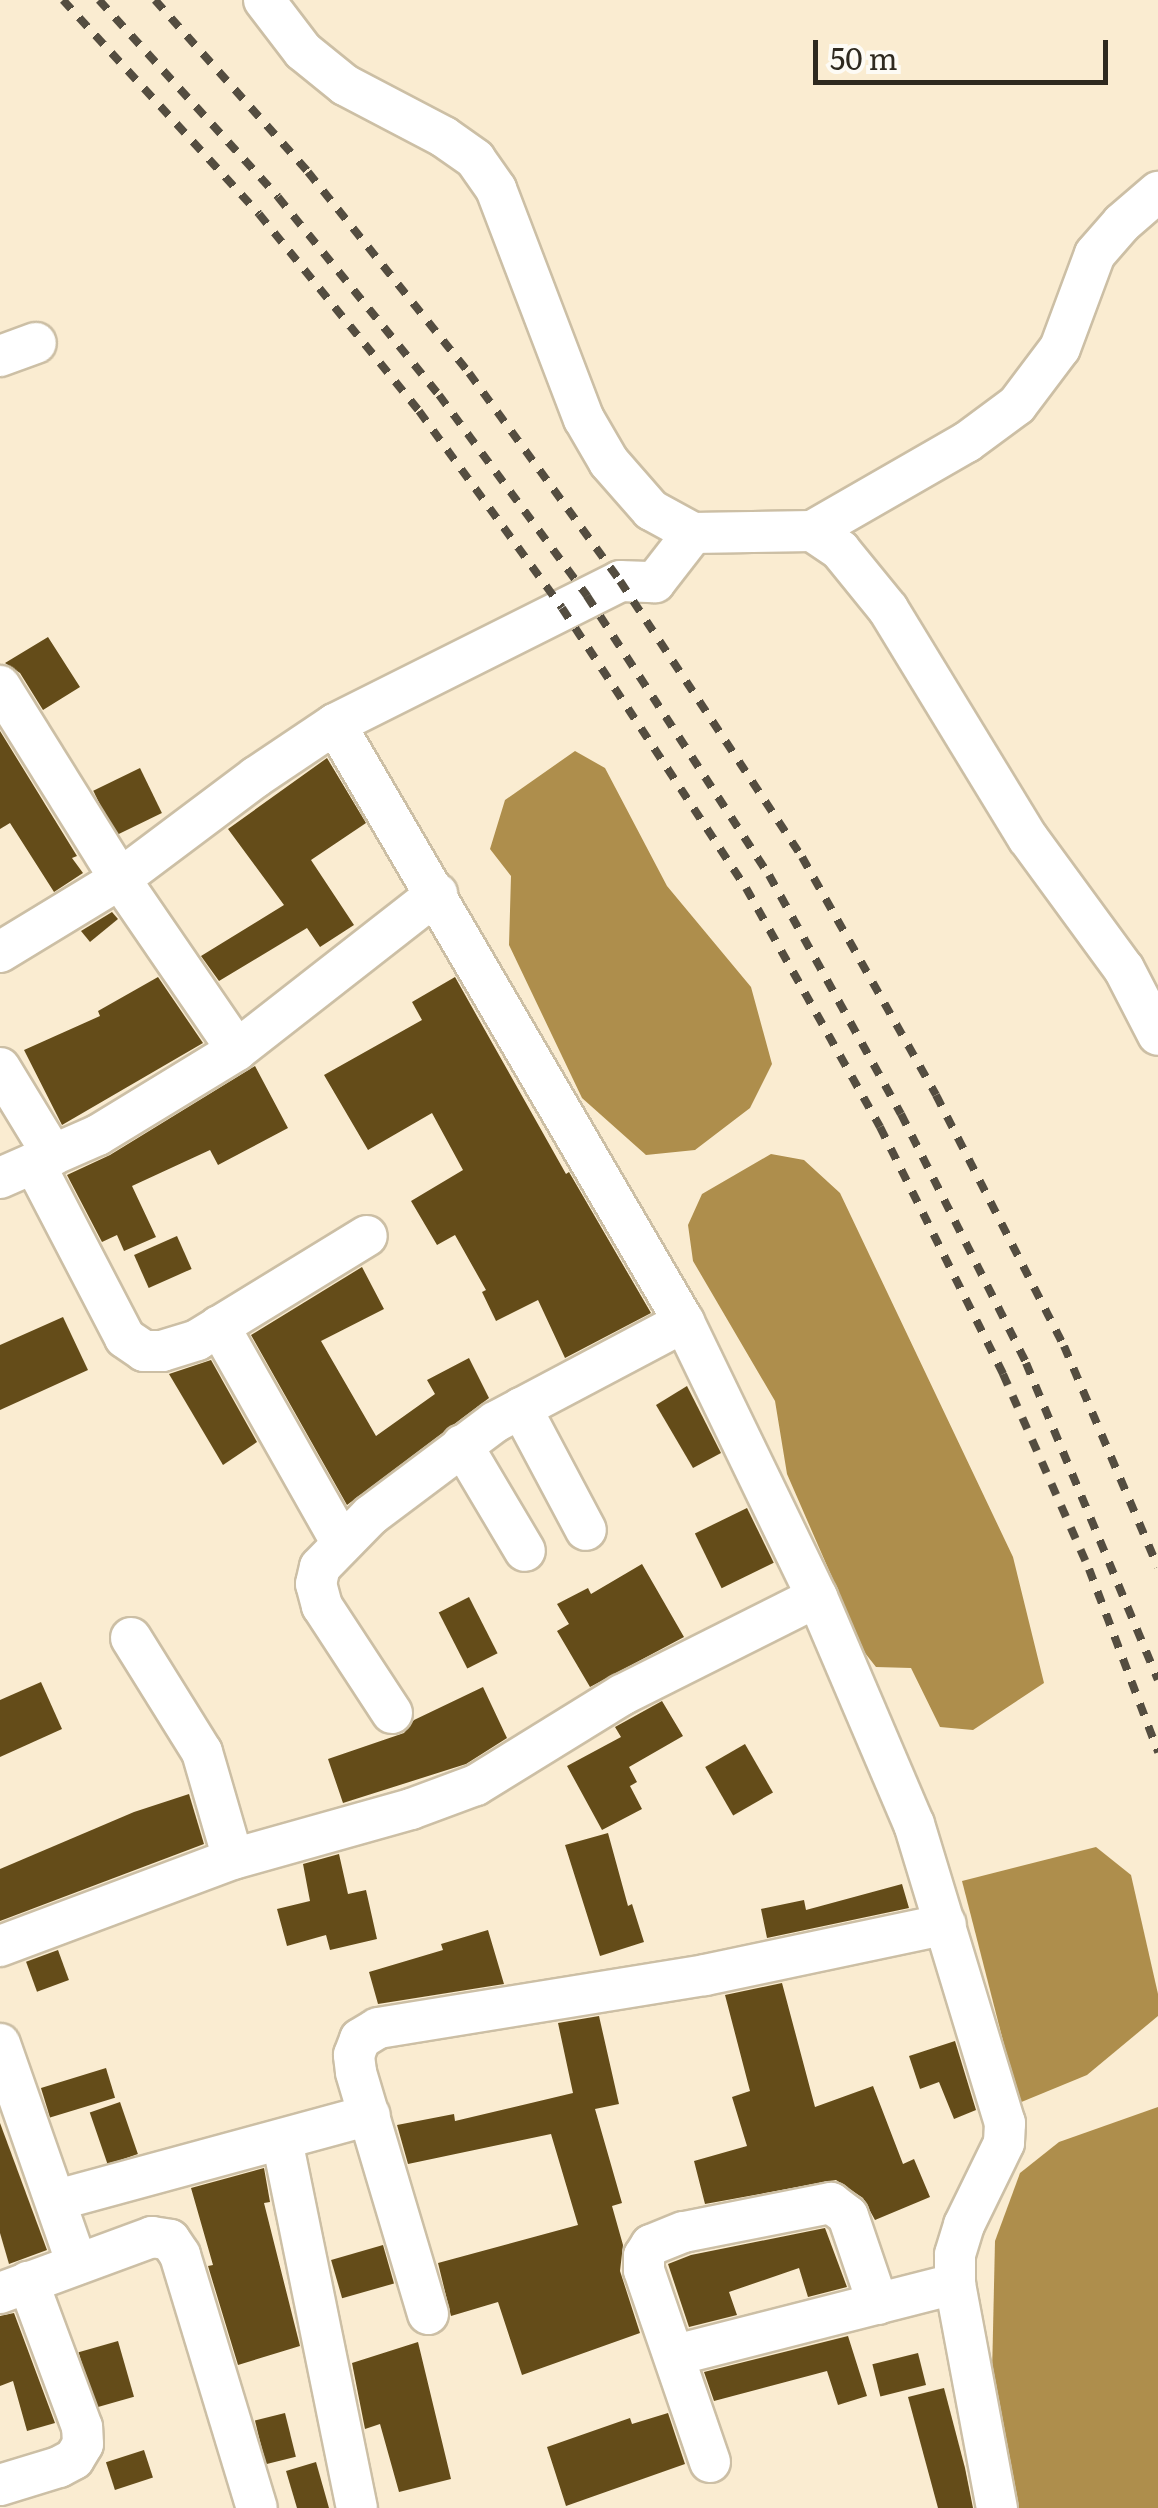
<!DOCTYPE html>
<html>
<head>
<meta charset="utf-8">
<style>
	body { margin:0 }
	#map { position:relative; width:1158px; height:2508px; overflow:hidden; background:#faecd1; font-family:Literata,serif }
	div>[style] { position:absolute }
	.water>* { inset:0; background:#ae8e4c }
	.building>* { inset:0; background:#644c19; transform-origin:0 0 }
	.roads { filter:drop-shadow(2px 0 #ccbfa5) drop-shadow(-2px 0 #ccbfa5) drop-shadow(0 2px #ccbfa5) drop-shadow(0 -2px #ccbfa5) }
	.minor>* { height:40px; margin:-20px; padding:0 20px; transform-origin:20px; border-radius:20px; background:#fff }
	.rail>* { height:8px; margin-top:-4px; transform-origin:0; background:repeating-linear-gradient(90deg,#544d40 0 12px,transparent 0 24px) }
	span { translate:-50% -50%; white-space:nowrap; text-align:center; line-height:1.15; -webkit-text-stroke:10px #fdfbf5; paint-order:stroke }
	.scale { position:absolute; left:813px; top:40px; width:295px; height:45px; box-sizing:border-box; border:5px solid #2e291f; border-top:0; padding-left:12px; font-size:30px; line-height:35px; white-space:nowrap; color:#2e291f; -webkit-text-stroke:8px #fdfbf5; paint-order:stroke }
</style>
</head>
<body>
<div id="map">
	<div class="water">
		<i style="clip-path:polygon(575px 751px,605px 768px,667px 886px,751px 987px,772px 1064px,750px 1108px,695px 1150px,646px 1155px,582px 1098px,509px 945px,511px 876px,490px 849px,505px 800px)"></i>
		<i style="clip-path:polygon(771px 1154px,804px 1160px,840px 1193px,1013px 1557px,1044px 1683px,973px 1730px,940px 1727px,911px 1668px,876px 1667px,865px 1653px,787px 1474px,775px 1401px,693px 1261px,688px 1225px,702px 1194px)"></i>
		<i style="clip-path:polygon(1096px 1847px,1131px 1875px,1158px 1994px,1158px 2016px,1087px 2075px,1019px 2103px,962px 1881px)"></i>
		<i style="clip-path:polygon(1158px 2107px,1158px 2508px,999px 2508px,990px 2465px,995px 2241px,1020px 2173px,1059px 2142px)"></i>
	</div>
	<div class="building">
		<i style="clip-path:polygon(48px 637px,80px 687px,43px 710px,20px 673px,5px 663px)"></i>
		<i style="clip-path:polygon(0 731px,77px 856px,72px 858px,83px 873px,54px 892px,10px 823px,0 829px)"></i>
		<i style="clip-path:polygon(327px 758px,366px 823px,311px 860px,354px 925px,320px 947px,307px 928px,219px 981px,201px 956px,284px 905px,228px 829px)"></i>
		<i style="left:140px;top:768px;width:50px;height:52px;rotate:64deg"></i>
		<i style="clip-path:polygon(112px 912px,118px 919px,90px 942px,81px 931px)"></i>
		<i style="clip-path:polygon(158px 977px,203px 1043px,62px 1125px,24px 1050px,100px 1016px,98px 1011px)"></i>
		<i style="clip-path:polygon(455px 977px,566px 1174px,569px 1172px,651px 1313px,565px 1358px,538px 1300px,496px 1321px,482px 1292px,486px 1290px,455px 1235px,437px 1245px,411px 1201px,463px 1170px,432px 1113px,368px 1150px,324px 1075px,422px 1020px,412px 1002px)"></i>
		<i style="clip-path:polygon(255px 1066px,288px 1128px,218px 1165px,210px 1150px,132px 1186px,156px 1237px,124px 1251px,117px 1235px,102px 1242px,67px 1175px,110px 1155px)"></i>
		<i style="left:177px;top:1236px;width:36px;height:47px;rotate:66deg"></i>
		<i style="clip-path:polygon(362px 1267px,384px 1309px,321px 1341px,376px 1436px,435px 1394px,427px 1380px,469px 1358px,489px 1398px,347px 1505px,251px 1335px)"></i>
		<i style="clip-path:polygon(63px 1317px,88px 1370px,0 1410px,0 1345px)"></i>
		<i style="clip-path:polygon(211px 1360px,257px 1442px,223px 1465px,169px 1374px)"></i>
		<i style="clip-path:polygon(687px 1386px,721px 1453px,693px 1468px,656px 1405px)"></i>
		<i style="left:747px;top:1508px;width:61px;height:58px;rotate:64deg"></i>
		<i style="clip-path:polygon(642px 1564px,684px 1637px,590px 1687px,557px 1631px,569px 1624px,557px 1604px,588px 1588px,591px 1594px)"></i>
		<i style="left:469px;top:1597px;width:63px;height:34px;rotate:63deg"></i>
		<i style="clip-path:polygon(41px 1682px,62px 1729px,0 1757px,0 1700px)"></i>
		<i style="clip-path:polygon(483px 1687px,507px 1738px,466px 1764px,343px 1803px,328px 1759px,404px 1733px,414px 1720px)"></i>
		<i style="clip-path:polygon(662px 1701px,683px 1736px,629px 1767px,637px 1782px,630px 1786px,642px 1809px,602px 1830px,567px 1766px,621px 1737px,615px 1727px)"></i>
		<i style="left:745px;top:1744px;width:56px;height:46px;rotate:60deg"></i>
		<i style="clip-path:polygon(189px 1794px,204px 1844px,0 1921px,0 1869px,134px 1812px)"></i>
		<i style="clip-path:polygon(608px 1833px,628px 1906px,632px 1904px,644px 1942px,600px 1956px,565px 1845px)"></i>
		<i style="clip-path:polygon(339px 1854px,348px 1894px,366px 1890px,377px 1939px,330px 1950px,326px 1935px,287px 1946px,277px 1909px,310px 1901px,303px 1864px)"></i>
		<i style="clip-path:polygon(902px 1884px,909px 1908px,767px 1938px,761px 1909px,804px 1900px,806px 1910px)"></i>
		<i style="clip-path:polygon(488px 1930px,504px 1984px,378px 2004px,369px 1972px,443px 1950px,441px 1944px)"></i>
		<i style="left:58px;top:1950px;width:32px;height:34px;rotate:70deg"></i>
		<i style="clip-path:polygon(782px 1983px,815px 2107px,873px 2086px,903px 2164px,914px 2159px,930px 2197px,875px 2220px,863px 2198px,836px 2180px,705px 2204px,694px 2161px,747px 2146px,732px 2097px,750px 2091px,725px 1995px)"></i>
		<i style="clip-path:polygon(599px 2016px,619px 2104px,595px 2109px,622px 2203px,612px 2206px,623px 2245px,620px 2271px,640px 2333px,522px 2375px,498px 2302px,451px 2316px,438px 2263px,578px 2225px,551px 2134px,408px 2164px,397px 2125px,454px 2114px,455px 2121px,573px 2093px,558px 2023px)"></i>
		<i style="clip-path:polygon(955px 2041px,976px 2110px,954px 2119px,939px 2082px,920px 2089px,909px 2056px)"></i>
		<i style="left:106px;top:2068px;width:31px;height:68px;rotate:73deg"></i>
		<i style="left:120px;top:2102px;width:55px;height:32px;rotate:71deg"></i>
		<i style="clip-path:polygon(0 2123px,47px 2250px,9px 2264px,0 2233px)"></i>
		<i style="clip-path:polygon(264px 2168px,270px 2202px,264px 2203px,300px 2346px,238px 2365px,208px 2266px,213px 2265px,191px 2188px)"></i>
		<i style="clip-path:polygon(825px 2228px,847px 2287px,808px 2297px,799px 2268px,729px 2292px,737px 2315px,689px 2327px,668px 2264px,691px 2255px)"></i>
		<i style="left:383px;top:2245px;width:40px;height:54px;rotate:74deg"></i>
		<i style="clip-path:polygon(14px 2313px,55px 2423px,27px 2431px,13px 2381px,0 2386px,0 2316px)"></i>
		<i style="clip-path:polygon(848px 2336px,867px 2396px,838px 2405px,827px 2371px,714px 2401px,704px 2372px)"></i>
		<i style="left:118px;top:2341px;width:58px;height:41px;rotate:74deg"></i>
		<i style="clip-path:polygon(418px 2342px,451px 2479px,399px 2492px,380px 2424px,365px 2429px,352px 2363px)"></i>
		<i style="left:918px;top:2353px;width:33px;height:47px;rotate:76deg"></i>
		<i style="clip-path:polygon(944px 2388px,965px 2468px,973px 2508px,938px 2508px,908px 2397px)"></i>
		<i style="left:285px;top:2413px;width:45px;height:31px;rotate:76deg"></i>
		<i style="clip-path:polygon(668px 2413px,685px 2464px,566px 2506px,547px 2447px,630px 2418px,632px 2424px)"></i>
		<i style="left:144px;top:2450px;width:29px;height:40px;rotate:72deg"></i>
		<i style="clip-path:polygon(316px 2462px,329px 2508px,297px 2508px,286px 2471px)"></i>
	</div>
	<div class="roads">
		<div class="minor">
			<i style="left:264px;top:0;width:64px;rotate:52.6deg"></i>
			<i style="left:303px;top:51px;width:54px;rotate:39deg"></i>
			<i style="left:345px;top:85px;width:112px;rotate:27.7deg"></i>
			<i style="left:444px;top:137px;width:38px;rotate:35deg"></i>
			<i style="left:475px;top:159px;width:37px;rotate:55deg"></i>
			<i style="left:496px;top:189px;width:246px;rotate:69.1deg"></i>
			<i style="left:584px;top:419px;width:50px;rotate:59.8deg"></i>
			<i style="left:609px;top:462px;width:64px;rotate:48.8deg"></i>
			<i style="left:651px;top:510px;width:48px;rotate:28.7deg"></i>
			<i style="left:693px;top:533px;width:119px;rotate:-1deg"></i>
			<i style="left:812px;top:531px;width:34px;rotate:34deg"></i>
			<i style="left:840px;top:550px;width:76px;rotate:50.9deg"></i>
			<i style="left:888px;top:609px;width:268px;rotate:58.6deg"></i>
			<i style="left:1028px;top:838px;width:162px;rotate:53.8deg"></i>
			<i style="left:1124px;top:969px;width:74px;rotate:62.7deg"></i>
			<i style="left:0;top:356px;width:38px;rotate:-20deg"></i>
			<i style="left:812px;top:531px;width:179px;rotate:-29.9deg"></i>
			<i style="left:967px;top:442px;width:62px;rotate:-36.5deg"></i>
			<i style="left:1017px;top:405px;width:71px;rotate:-53deg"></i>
			<i style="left:1060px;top:348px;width:100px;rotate:-69.6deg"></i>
			<i style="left:1095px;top:254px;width:41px;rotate:-48.9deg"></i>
			<i style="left:1122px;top:223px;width:48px;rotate:-40.7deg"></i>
			<i style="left:0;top:686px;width:227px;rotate:58.1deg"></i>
			<i style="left:120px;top:879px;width:207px;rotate:55.6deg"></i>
			<i style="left:335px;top:724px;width:319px;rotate:-26.6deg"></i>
			<i style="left:620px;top:581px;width:35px;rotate:2deg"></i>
			<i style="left:655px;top:582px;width:62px;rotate:-52.2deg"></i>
			<i style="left:0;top:952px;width:140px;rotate:-31.3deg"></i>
			<i style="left:120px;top:879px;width:170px;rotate:-36.9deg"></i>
			<i style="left:256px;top:777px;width:95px;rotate:-33.9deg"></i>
			<i style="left:335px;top:724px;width:692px;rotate:59.73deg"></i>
			<i style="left:684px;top:1322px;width:305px;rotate:64.2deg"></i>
			<i style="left:817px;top:1597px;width:247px;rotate:66.9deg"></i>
			<i style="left:914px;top:1824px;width:313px;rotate:73.1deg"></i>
			<i style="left:1005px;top:2123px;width:20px;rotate:93deg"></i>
			<i style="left:1004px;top:2143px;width:91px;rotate:116deg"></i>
			<i style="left:964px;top:2225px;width:31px;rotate:107deg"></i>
			<i style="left:955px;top:2255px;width:29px;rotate:90deg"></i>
			<i style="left:955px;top:2284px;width:228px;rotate:79.4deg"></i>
			<i style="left:0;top:1068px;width:102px;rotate:58.7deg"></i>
			<i style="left:34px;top:1163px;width:197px;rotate:62.5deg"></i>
			<i style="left:125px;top:1338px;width:23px;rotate:34deg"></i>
			<i style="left:144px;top:1351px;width:18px"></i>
			<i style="left:162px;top:1351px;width:37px;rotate:-17deg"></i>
			<i style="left:197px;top:1340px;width:199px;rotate:-31.5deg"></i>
			<i style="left:0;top:1178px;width:107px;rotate:-23.7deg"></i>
			<i style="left:98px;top:1135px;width:163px;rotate:-31.4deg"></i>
			<i style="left:237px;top:1050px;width:254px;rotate:-38deg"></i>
			<i style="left:219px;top:1326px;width:248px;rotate:60.5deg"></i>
			<i style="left:521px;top:1408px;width:138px;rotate:62deg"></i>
			<i style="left:462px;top:1445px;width:123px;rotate:59.3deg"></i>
			<i style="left:131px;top:1638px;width:134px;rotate:58.1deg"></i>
			<i style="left:202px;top:1752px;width:111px;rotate:73.8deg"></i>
			<i style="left:392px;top:1713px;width:128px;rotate:-123.2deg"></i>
			<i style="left:322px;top:1606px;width:23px;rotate:-105deg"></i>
			<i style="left:316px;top:1584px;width:17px;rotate:-77deg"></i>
			<i style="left:320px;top:1567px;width:73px;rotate:-45.6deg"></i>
			<i style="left:371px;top:1515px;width:155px;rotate:-36.9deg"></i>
			<i style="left:495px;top:1422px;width:214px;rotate:-27.9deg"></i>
			<i style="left:0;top:1946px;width:249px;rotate:-20.5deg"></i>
			<i style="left:233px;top:1859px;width:185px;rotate:-15.7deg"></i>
			<i style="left:411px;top:1809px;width:69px;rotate:-20.3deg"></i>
			<i style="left:476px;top:1785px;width:172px;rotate:-31.7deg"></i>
			<i style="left:622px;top:1695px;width:218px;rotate:-26.7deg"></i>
			<i style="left:0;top:2044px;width:233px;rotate:70.7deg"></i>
			<i style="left:282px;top:2140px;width:376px;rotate:78.5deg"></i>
			<i style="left:57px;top:2200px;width:324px;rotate:-15.2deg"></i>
			<i style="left:0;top:2293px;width:162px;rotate:-20.2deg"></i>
			<i style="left:152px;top:2237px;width:18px;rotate:9deg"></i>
			<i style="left:170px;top:2240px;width:18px;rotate:56deg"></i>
			<i style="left:180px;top:2255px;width:264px;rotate:73.1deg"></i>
			<i style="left:428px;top:2314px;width:252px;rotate:-106.6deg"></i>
			<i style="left:356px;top:2072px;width:17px;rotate:-97deg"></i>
			<i style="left:354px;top:2055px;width:17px;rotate:-69deg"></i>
			<i style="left:360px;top:2039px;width:21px;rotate:-31deg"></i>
			<i style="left:378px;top:2028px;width:331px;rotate:-9.2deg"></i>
			<i style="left:705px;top:1975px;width:246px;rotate:-11.9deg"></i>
			<i style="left:676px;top:2355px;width:288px;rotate:-14.3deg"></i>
			<i style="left:710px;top:2462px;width:203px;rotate:-109deg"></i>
			<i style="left:644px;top:2270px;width:14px;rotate:-90deg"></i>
			<i style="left:644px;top:2256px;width:13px;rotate:-58deg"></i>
			<i style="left:651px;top:2245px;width:35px;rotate:-22deg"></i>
			<i style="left:684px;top:2232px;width:150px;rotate:-11.2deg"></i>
			<i style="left:831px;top:2203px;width:21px;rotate:37deg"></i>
			<i style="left:848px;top:2216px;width:93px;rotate:71.2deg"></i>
			<i style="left:0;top:2485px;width:62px;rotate:-17deg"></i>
			<i style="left:59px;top:2467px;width:17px;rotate:-28deg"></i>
			<i style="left:74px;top:2459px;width:17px;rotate:-59deg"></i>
			<i style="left:83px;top:2444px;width:17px;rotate:-93deg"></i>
			<i style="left:82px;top:2427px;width:155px;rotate:-110.4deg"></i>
		</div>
	</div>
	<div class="rail">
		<i style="left:63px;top:0;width:290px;rotate:47.5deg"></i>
		<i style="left:259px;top:214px;width:254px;rotate:50.9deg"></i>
		<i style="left:419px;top:411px;width:243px;rotate:54deg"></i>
		<i style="left:562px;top:608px;width:335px;rotate:56.7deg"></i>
		<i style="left:746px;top:888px;width:274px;rotate:60.7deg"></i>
		<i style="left:880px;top:1127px;width:276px;rotate:63.5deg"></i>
		<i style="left:1003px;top:1374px;width:213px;rotate:66.2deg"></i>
		<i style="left:1089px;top:1569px;width:196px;rotate:69.3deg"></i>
		<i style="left:99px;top:0;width:266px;rotate:47.7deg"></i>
		<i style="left:278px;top:197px;width:255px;rotate:50.9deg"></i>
		<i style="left:439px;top:395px;width:250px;rotate:53.6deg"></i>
		<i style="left:587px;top:596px;width:333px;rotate:56.9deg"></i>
		<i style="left:769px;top:875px;width:273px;rotate:61.1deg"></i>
		<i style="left:901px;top:1114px;width:279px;rotate:63.3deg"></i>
		<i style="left:1026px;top:1363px;width:343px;rotate:67.4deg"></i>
		<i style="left:155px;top:0;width:230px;rotate:48.3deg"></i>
		<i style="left:308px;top:172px;width:258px;rotate:51.3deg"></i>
		<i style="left:469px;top:373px;width:257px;rotate:54deg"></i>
		<i style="left:620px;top:581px;width:331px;rotate:56.6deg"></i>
		<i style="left:802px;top:857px;width:273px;rotate:60.6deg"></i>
		<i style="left:936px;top:1095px;width:282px;rotate:63deg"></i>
		<i style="left:1064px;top:1346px;width:240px;rotate:67deg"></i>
	</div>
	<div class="scale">50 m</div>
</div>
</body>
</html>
